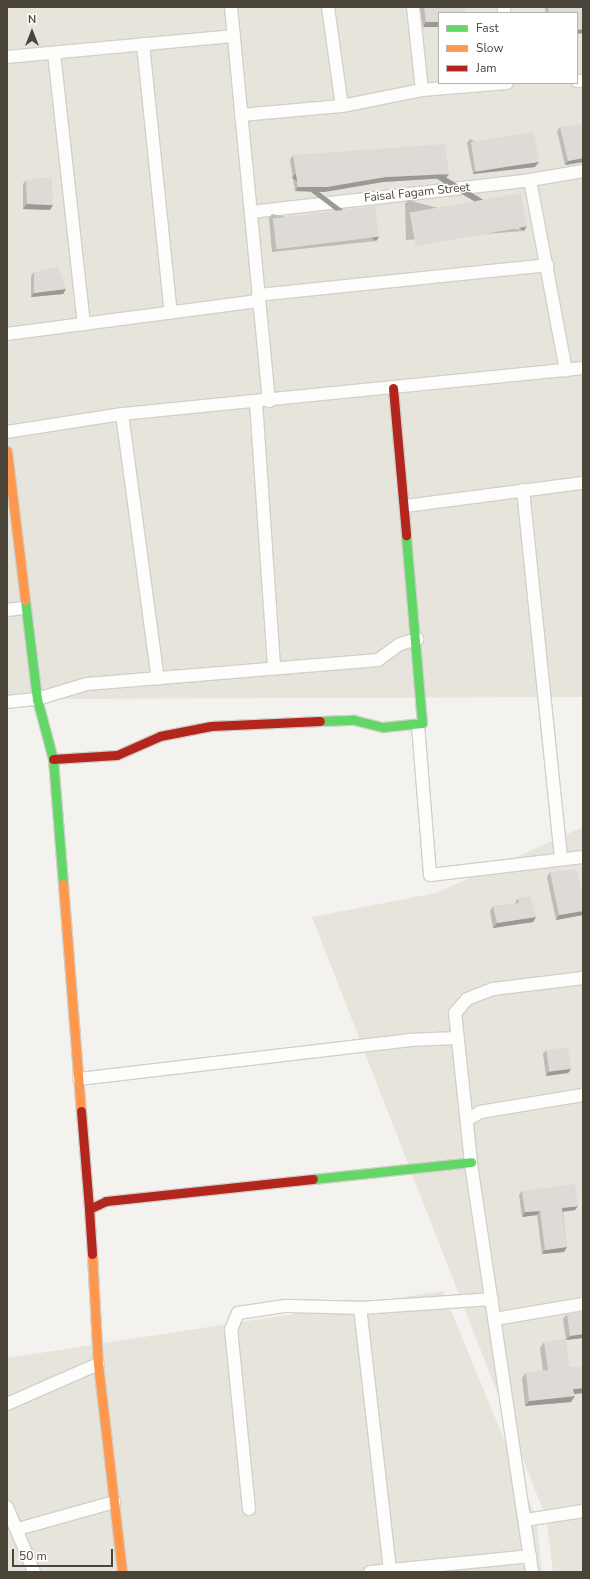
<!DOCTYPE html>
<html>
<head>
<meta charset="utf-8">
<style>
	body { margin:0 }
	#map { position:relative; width:590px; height:1579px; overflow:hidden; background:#f4f2ee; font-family:"Nunito Sans",sans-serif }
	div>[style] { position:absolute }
	.residential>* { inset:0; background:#e7e4dc }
	.roads { filter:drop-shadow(1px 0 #d2d0cb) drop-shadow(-1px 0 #d2d0cb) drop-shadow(0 1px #d2d0cb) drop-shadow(0 -1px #d2d0cb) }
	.street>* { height:12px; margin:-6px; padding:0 6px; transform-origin:6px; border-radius:6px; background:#fdfdfc }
	.fast>* { height:9px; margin:-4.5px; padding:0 4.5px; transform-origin:4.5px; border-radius:4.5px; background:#63d668 }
	.slow>* { height:9px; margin:-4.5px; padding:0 4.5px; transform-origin:4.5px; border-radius:4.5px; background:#ff974d }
	.jam>* { height:9px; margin:-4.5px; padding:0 4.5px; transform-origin:4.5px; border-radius:4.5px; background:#b3261e }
	.wall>* { inset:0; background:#bfbcb8 }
	.shaded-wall>* { inset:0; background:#9b9996; transform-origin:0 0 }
	.building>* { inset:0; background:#dedbd6; transform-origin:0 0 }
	span { translate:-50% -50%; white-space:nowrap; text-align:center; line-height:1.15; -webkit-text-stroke:3px #fff; paint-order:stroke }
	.street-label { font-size:12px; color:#4b4439 }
	.frame { position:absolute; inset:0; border:8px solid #4b4439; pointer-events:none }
	.legend { position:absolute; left:438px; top:12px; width:140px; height:72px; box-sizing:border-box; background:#fff; border:1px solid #b7b4b0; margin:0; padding:5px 7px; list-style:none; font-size:12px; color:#4b4439 }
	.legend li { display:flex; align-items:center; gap:8px; height:20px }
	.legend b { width:20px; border:1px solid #b7b4b0 }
	.north { position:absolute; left:12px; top:12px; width:40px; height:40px; -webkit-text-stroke:3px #fff; paint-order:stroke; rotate:0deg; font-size:11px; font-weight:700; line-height:16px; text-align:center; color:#4b4439 }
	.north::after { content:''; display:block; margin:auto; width:14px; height:18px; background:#4b4439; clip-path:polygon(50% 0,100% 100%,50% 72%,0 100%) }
	.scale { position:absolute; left:12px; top:1549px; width:101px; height:18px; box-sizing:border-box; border:2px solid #4b4439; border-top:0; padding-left:5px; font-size:12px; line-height:14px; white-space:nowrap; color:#4b4439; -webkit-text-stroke:3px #fff; paint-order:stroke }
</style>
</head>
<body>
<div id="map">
	<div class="residential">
		<i style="clip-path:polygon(evenodd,7px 7px,583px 7px,583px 697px,7px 699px,7px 7px,439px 13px,577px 13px,577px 83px,439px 83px,439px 13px)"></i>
		<i style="clip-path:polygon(583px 827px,583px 1572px,553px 1572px,546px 1518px,312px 917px,436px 893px)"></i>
		<i style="clip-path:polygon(443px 1291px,536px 1517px,542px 1572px,7px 1572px,7px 1358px)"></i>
	</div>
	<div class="roads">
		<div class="street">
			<i style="left:231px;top:7px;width:396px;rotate:84.5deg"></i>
			<i style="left:328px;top:7px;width:100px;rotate:82deg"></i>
			<i style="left:413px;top:7px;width:83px;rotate:83.8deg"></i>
			<i style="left:504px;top:7px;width:6px;rotate:90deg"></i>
			<i style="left:143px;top:44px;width:270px;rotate:84.1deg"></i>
			<i style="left:54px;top:53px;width:273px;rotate:83.7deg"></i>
			<i style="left:7px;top:57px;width:228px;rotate:-5.3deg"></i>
			<i style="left:577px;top:81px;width:6px"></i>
			<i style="left:241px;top:115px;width:101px;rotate:-5.1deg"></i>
			<i style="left:342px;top:106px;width:82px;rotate:-11.3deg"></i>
			<i style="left:422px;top:90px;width:85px;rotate:-4.7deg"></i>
			<i style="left:530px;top:180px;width:194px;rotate:79.3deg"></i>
			<i style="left:251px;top:212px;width:281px;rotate:-6.5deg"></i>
			<i style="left:530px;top:180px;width:54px;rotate:-9.6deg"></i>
			<i style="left:258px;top:295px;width:291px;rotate:-5.9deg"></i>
			<i style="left:7px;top:334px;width:253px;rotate:-7.5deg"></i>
			<i style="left:256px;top:402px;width:266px;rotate:86.1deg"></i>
			<i style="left:122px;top:414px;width:267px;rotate:82.3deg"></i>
			<i style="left:7px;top:432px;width:116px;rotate:-8.9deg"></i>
			<i style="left:122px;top:414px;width:463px;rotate:-5.7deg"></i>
			<i style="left:523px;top:490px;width:371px;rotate:84.1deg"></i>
			<i style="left:405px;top:506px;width:179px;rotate:-7.4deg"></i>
			<i style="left:7px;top:610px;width:17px;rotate:-7deg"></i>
			<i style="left:7px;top:702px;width:30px;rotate:-6deg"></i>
			<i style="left:37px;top:699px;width:52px;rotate:-16.7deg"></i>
			<i style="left:87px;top:684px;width:292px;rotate:-4.7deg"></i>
			<i style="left:378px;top:660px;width:27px;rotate:-36deg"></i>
			<i style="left:400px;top:644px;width:18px;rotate:-16deg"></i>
			<i style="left:418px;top:725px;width:150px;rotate:85.4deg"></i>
			<i style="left:430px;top:875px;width:154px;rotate:-6.7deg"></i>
			<i style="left:79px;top:1079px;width:332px;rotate:-6.7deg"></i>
			<i style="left:409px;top:1040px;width:48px;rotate:-2.4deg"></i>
			<i style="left:469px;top:1119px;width:13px;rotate:-32deg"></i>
			<i style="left:480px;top:1112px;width:104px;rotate:-9.4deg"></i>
			<i style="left:495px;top:1319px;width:89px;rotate:-9.7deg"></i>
			<i style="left:7px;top:1404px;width:99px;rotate:-23.7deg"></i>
			<i style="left:7px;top:1507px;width:70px;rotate:67.4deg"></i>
			<i style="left:249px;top:1509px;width:180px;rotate:-95.7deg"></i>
			<i style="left:231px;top:1330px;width:18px;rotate:-68deg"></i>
			<i style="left:238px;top:1313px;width:48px;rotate:-8.5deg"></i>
			<i style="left:285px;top:1306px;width:75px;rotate:1.5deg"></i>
			<i style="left:526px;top:1520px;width:58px;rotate:-9deg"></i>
			<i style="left:18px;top:1529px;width:100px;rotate:-15.7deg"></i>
			<i style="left:390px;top:1570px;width:264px;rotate:-96.5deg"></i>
			<i style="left:360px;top:1308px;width:132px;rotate:-3.9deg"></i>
			<i style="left:370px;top:1572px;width:161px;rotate:-5.7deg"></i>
			<i style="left:532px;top:1572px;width:415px;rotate:-98.5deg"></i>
			<i style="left:471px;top:1162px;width:150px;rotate:-96.1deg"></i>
			<i style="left:455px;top:1013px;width:18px;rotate:-49deg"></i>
			<i style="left:467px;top:999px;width:28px;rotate:-21deg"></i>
			<i style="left:493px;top:989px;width:91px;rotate:-7deg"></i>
		</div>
		<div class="fast">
			<i style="left:25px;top:600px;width:100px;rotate:83.1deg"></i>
			<i style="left:37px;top:699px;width:62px;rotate:75.1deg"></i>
			<i style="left:53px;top:759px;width:125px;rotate:85.4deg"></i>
			<i style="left:320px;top:721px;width:34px;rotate:-2deg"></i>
			<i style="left:354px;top:720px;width:30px;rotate:14deg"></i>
			<i style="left:383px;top:727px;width:39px;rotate:-6deg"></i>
			<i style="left:422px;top:723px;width:189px;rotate:-94.9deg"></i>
			<i style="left:313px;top:1179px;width:159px;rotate:-6.1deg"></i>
		</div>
		<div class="slow">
			<i style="left:7px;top:451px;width:150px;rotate:83.1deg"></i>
			<i style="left:63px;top:884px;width:228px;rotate:85.5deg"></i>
			<i style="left:92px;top:1254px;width:110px;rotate:86.9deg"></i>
			<i style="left:98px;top:1364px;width:209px;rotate:83.4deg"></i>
		</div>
		<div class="jam">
			<i style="left:393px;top:388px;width:148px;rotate:84.9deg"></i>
			<i style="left:53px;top:759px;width:64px;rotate:-3.6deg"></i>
			<i style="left:117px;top:755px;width:47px;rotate:-23.8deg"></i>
			<i style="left:160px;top:736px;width:52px;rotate:-11.1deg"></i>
			<i style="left:211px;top:726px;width:109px;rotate:-2.6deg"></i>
			<i style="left:81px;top:1111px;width:98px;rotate:85.3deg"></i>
			<i style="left:92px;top:1254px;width:45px;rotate:-93.8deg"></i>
			<i style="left:89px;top:1209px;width:19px;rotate:-25deg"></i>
			<i style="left:106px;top:1201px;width:208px;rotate:-6.1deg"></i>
		</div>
	</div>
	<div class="wall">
		<i style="clip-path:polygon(420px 7px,465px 7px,423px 27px)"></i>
		<i style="clip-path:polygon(545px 7px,583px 7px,583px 33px,577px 34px,577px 13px,545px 13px)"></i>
		<i style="clip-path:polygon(560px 127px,583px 162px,565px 165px,557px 131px)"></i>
		<i style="clip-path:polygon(470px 139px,535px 167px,473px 174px,467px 143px)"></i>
		<i style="clip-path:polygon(293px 155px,446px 178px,383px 182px,324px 192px,295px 191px,290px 160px)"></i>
		<i style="clip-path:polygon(26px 180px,50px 210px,23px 209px,23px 184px)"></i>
		<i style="clip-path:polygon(408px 200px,524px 231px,406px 240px,405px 204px)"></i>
		<i style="clip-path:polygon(272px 214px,379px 237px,376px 241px,272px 252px,269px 218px)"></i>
		<i style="clip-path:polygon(34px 272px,66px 289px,63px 294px,31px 297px,31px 276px)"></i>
		<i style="clip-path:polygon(550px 872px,583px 911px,583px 915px,556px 920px,547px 877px)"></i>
		<i style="clip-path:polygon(518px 898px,536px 917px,533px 922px,493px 928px,490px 911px,493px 906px,515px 904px,515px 903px)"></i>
		<i style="clip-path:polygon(546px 1050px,571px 1069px,568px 1073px,546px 1076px,543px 1054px)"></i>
		<i style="clip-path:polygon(522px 1191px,575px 1210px,563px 1212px,567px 1247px,564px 1252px,542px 1254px,537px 1215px,522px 1217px,519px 1195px)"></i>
		<i style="clip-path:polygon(567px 1314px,583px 1338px,566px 1340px,563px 1319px)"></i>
		<i style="clip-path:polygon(544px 1342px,569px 1367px,574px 1394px,571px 1402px,525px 1406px,522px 1378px,526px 1373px,543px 1371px,540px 1348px)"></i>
	</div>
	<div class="shaded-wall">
		<i style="clip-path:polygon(426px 22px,439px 22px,439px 27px,423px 27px)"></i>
		<i style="clip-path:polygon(583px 29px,583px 33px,577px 34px,577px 30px)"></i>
		<i style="clip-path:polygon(583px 158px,583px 162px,565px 165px,568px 161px)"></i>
		<i style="clip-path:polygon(539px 162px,535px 167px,473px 174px,476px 170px)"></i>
		<i style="clip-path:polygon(449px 174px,446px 178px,383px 182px,324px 192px,295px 191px,298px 187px,386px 177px)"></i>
		<i style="clip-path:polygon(27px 204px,53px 205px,50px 210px,23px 209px)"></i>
		<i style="left:527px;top:226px;width:6px;height:118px;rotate:121deg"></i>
		<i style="left:379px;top:237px;width:5px;height:105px;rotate:127deg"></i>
		<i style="clip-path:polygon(66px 289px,63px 294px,31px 297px,34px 293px)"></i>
		<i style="clip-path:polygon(583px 911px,583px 915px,556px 920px,559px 915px)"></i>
		<i style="clip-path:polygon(536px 917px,533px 922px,493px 928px,497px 923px)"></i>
		<i style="clip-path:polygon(571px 1069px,568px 1073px,546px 1076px,549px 1071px)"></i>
		<i style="clip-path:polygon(578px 1206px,575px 1210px,559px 1212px,562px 1208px)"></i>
		<i style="clip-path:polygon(540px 1211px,537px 1215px,522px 1217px,525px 1212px)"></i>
		<i style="clip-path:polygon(567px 1247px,564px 1252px,542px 1254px,545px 1250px)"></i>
		<i style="clip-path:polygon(583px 1334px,583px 1338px,566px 1340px,570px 1336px)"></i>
		<i style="clip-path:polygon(583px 1388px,583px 1393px,569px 1395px,573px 1389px)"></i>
		<i style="clip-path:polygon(575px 1396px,571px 1402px,525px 1406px,529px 1401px)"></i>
	</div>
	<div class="building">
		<i style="clip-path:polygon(424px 7px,465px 7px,465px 13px,439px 13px,439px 22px,426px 22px)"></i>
		<i style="clip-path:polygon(548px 7px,583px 7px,583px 29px,577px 30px,577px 13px,549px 13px)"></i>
		<i style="clip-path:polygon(583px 124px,583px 158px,568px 161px,560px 127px)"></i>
		<i style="left:534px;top:132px;width:30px;height:64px;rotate:81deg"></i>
		<i style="clip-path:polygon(445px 144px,449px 174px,386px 177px,327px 187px,298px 187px,293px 155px)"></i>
		<i style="clip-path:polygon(52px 177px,53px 205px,27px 204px,26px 180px)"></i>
		<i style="left:521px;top:193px;width:34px;height:113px;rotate:80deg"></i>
		<i style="left:375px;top:206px;width:31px;height:103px;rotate:83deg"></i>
		<i style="clip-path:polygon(58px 267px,66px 289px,34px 293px,34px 272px)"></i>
		<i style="clip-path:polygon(576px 869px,583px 895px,583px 911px,559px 915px,550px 872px)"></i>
		<i style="clip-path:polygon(530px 896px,536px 917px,497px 923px,493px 906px,519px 903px,518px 898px)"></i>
		<i style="left:568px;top:1047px;width:22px;height:22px;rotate:82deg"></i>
		<i style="clip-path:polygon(575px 1184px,578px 1206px,562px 1208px,567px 1247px,545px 1250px,540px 1211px,525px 1212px,522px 1191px)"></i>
		<i style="clip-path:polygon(583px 1311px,583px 1334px,570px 1336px,567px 1314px)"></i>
		<i style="clip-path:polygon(566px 1339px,569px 1367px,583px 1366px,583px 1388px,573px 1389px,575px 1396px,529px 1401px,526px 1373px,548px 1370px,544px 1342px)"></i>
	</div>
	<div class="street-label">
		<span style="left:417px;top:193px;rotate:-6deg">Faisal Fagam Street</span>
	</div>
	<div class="frame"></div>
	<ul class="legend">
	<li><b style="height:5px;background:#63d668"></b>Fast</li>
	<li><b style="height:5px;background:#ff974d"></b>Slow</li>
	<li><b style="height:5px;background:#b3261e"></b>Jam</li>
	</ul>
	<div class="north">N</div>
	<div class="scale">50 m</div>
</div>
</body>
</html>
